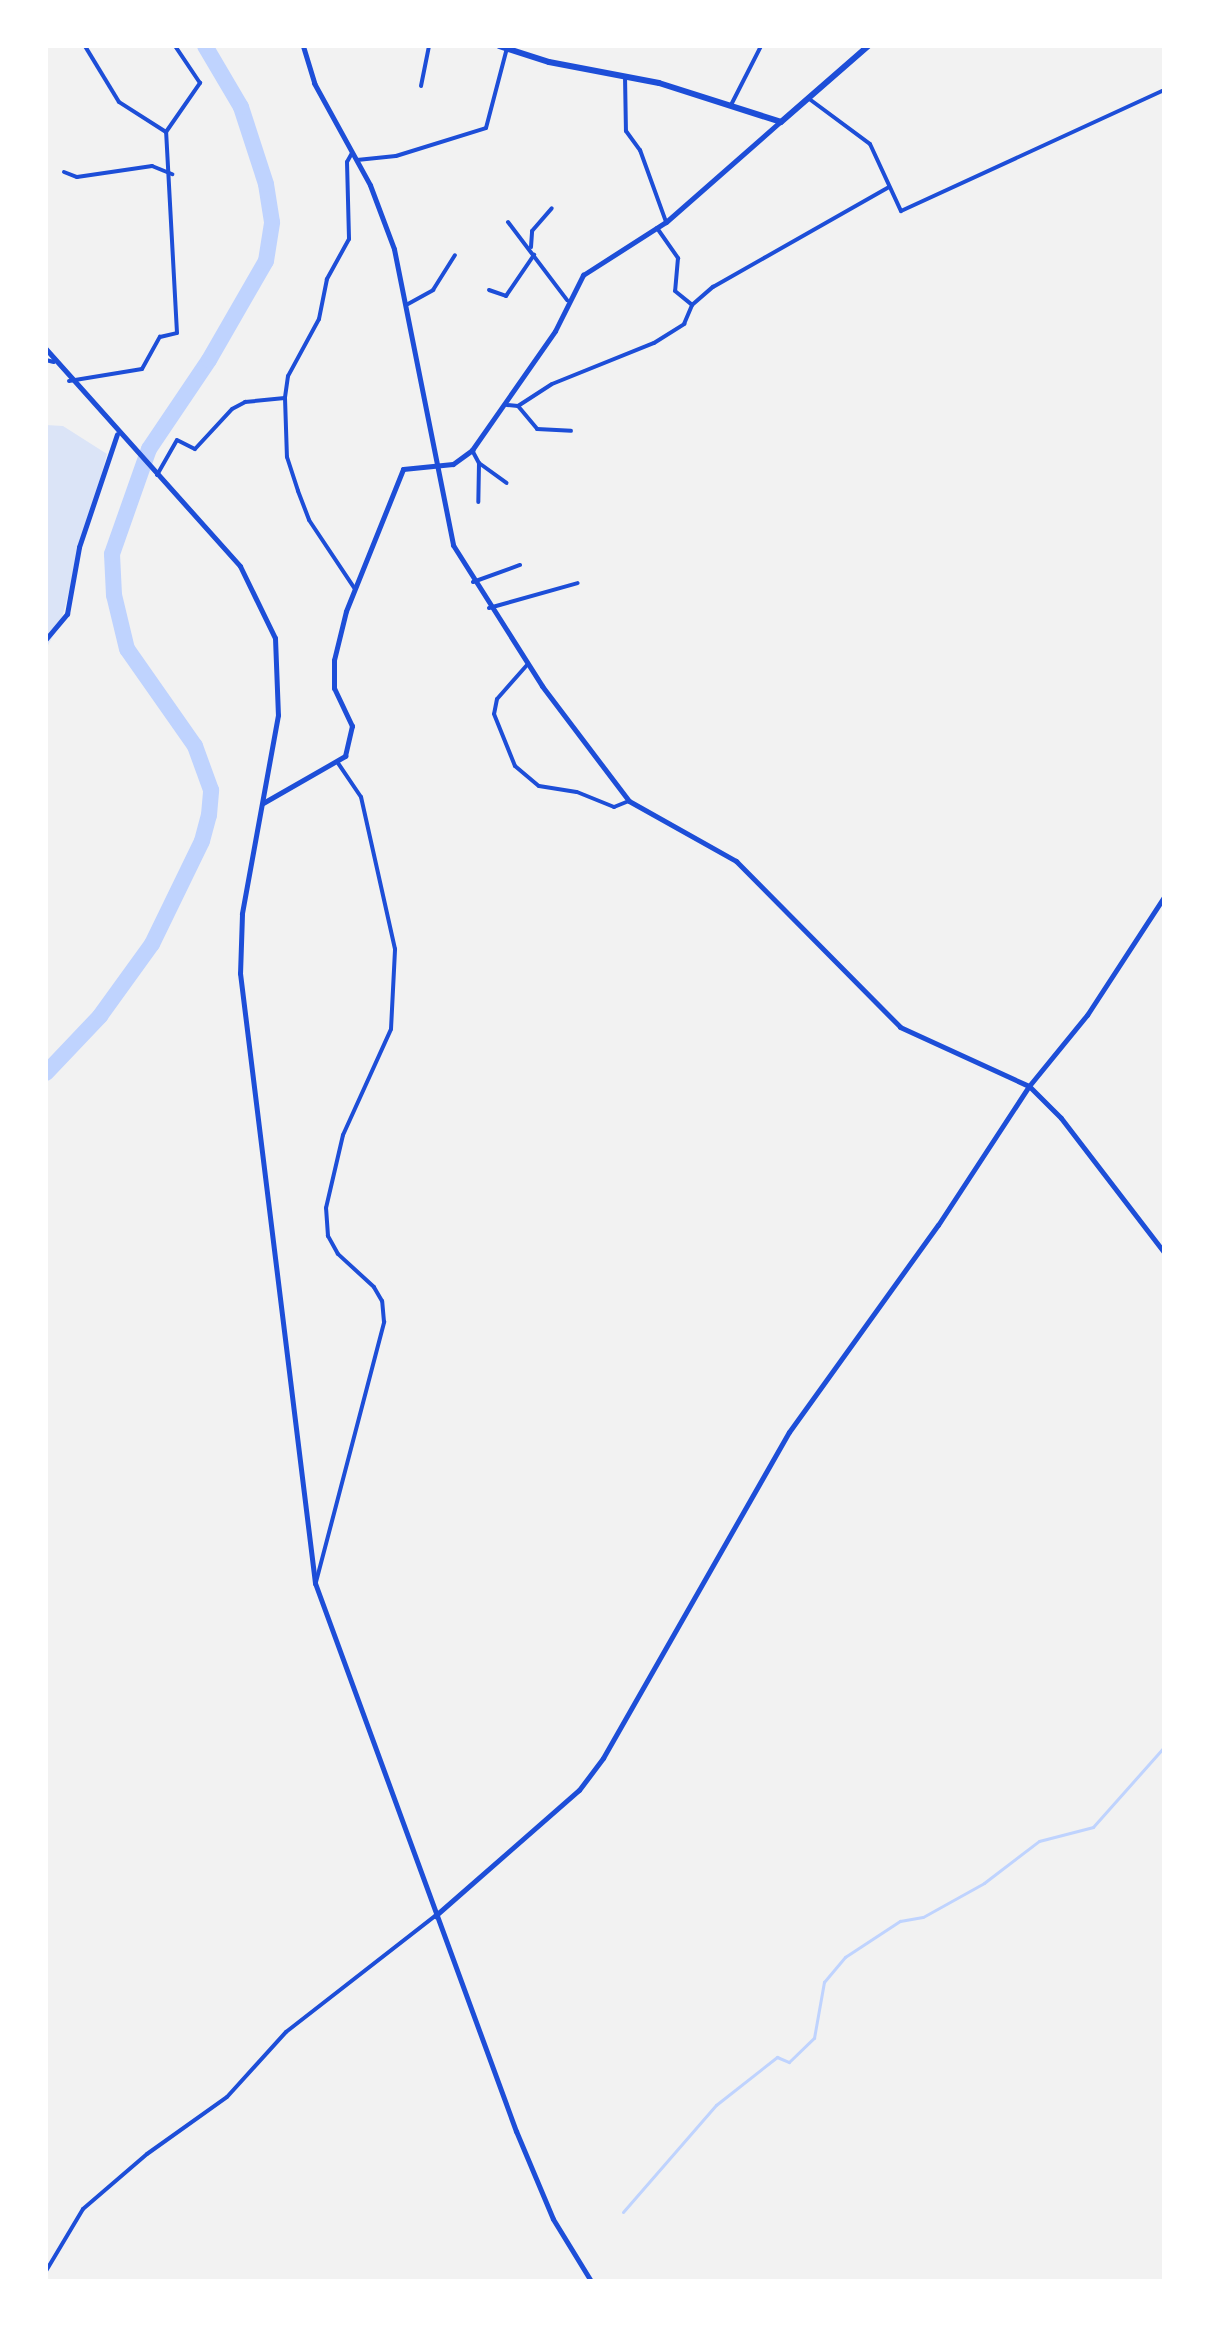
<!DOCTYPE html>
<html>
<head>
<meta charset="utf-8">
<style>
	body { margin:0 }
	#map { position:relative; width:1210px; height:2327px; overflow:hidden; background:#f2f2f2; font-family:Cabin,sans-serif }
	div>[style] { position:absolute }
	.green>* { inset:0; background:#dbe4f7 }
	.stream>* { height:3px; margin:-1.5px; padding:0 1.5px; transform-origin:1.5px; border-radius:1.5px; background:#bfd3fe }
	.river>* { height:16px; margin:-8px; padding:0 8px; transform-origin:8px; border-radius:8px; background:#bfd3fe }
	.minor>* { height:4px; margin:-2px; padding:0 2px; transform-origin:2px; border-radius:2px; background:#1d4ed8 }
	.tertiary>* { height:5px; margin:-2.5px; padding:0 2.5px; transform-origin:2.5px; border-radius:2.5px; background:#1d4ed8 }
	.secondary>* { height:6px; margin:-3px; padding:0 3px; transform-origin:3px; border-radius:3px; background:#1d4ed8 }
	span { translate:-50% -50%; white-space:nowrap; text-align:center; line-height:1.15; -webkit-text-stroke:7px #fff; paint-order:stroke }
	.frame { position:absolute; inset:0; border:48px solid #fff; pointer-events:none }
</style>
</head>
<body>
<div id="map">
	<div class="green">
		<i style="clip-path:polygon(46px 425px,63px 426px,107px 454px,61px 621px,46px 649px)"></i>
	</div>
	<div class="stream">
		<i style="left:623px;top:2212px;width:142px;rotate:-49deg"></i>
		<i style="left:716px;top:2105px;width:78px;rotate:-38.2deg"></i>
		<i style="left:777px;top:2057px;width:13px;rotate:23deg"></i>
		<i style="left:789px;top:2062px;width:35px;rotate:-44deg"></i>
		<i style="left:814px;top:2038px;width:57px;rotate:-79.9deg"></i>
		<i style="left:824px;top:1982px;width:33px;rotate:-50deg"></i>
		<i style="left:845px;top:1957px;width:66px;rotate:-33.2deg"></i>
		<i style="left:900px;top:1921px;width:23px;rotate:-10deg"></i>
		<i style="left:923px;top:1917px;width:70px;rotate:-29.1deg"></i>
		<i style="left:984px;top:1883px;width:69px;rotate:-37.4deg"></i>
		<i style="left:1039px;top:1841px;width:56px;rotate:-14.5deg"></i>
		<i style="left:1093px;top:1827px;width:107px;rotate:-48.4deg"></i>
	</div>
	<div class="river">
		<i style="left:46px;top:1073px;width:79px;rotate:-46.5deg"></i>
		<i style="left:100px;top:1016px;width:89px;rotate:-54.2deg"></i>
		<i style="left:152px;top:944px;width:114px;rotate:-64.1deg"></i>
		<i style="left:202px;top:841px;width:27px;rotate:-75deg"></i>
		<i style="left:209px;top:815px;width:25px;rotate:-85deg"></i>
		<i style="left:211px;top:790px;width:47px;rotate:-110deg"></i>
		<i style="left:195px;top:746px;width:118px;rotate:-125deg"></i>
		<i style="left:127px;top:649px;width:56px;rotate:-103.5deg"></i>
		<i style="left:114px;top:595px;width:41px;rotate:-92.8deg"></i>
		<i style="left:112px;top:554px;width:111px;rotate:-70.6deg"></i>
		<i style="left:149px;top:449px;width:107px;rotate:-56deg"></i>
		<i style="left:209px;top:360px;width:114px;rotate:-60.1deg"></i>
		<i style="left:266px;top:261px;width:39px;rotate:-81deg"></i>
		<i style="left:272px;top:222px;width:38px;rotate:-99deg"></i>
		<i style="left:266px;top:184px;width:81px;rotate:-108deg"></i>
		<i style="left:241px;top:107px;width:71px;rotate:-120.5deg"></i>
	</div>
	<div class="minor">
		<i style="left:625px;top:76px;width:55px;rotate:89deg"></i>
		<i style="left:626px;top:131px;width:24px;rotate:54deg"></i>
		<i style="left:640px;top:150px;width:77px;rotate:70.1deg"></i>
		<i style="left:421px;top:86px;width:41px;rotate:-78.7deg"></i>
		<i style="left:808px;top:98px;width:77px;rotate:36.6deg"></i>
		<i style="left:870px;top:144px;width:74px;rotate:65.2deg"></i>
		<i style="left:901px;top:211px;width:289px;rotate:-24.7deg"></i>
		<i style="left:731px;top:105px;width:66px;rotate:-63deg"></i>
		<i style="left:166px;top:132px;width:60px;rotate:-55.2deg"></i>
		<i style="left:200px;top:83px;width:45px;rotate:-124deg"></i>
		<i style="left:352px;top:153px;width:10px;rotate:119deg"></i>
		<i style="left:347px;top:162px;width:77px;rotate:88.5deg"></i>
		<i style="left:349px;top:239px;width:46px;rotate:118.8deg"></i>
		<i style="left:327px;top:279px;width:41px;rotate:101.3deg"></i>
		<i style="left:319px;top:319px;width:65px;rotate:118.5deg"></i>
		<i style="left:288px;top:376px;width:22px;rotate:98deg"></i>
		<i style="left:285px;top:398px;width:59px;rotate:88.1deg"></i>
		<i style="left:287px;top:457px;width:36px;rotate:72deg"></i>
		<i style="left:298px;top:491px;width:31px;rotate:69deg"></i>
		<i style="left:309px;top:520px;width:83px;rotate:56.3deg"></i>
		<i style="left:357px;top:160px;width:39px;rotate:-6deg"></i>
		<i style="left:396px;top:156px;width:94px;rotate:-17.3deg"></i>
		<i style="left:486px;top:128px;width:83px;rotate:-75.3deg"></i>
		<i style="left:64px;top:172px;width:14px;rotate:21deg"></i>
		<i style="left:77px;top:177px;width:76px;rotate:-8.3deg"></i>
		<i style="left:152px;top:166px;width:22px;rotate:22deg"></i>
		<i style="left:508px;top:222px;width:98px;rotate:52.9deg"></i>
		<i style="left:657px;top:228px;width:37px;rotate:55deg"></i>
		<i style="left:678px;top:258px;width:33px;rotate:95deg"></i>
		<i style="left:675px;top:291px;width:22px;rotate:39deg"></i>
		<i style="left:531px;top:247px;width:16px;rotate:-86deg"></i>
		<i style="left:532px;top:231px;width:30px;rotate:-49deg"></i>
		<i style="left:489px;top:290px;width:18px;rotate:19deg"></i>
		<i style="left:506px;top:296px;width:50px;rotate:-55.7deg"></i>
		<i style="left:408px;top:304px;width:29px;rotate:-29deg"></i>
		<i style="left:433px;top:290px;width:41px;rotate:-57.8deg"></i>
		<i style="left:46px;top:360px;width:8px;rotate:14deg"></i>
		<i style="left:69px;top:381px;width:74px;rotate:-9.3deg"></i>
		<i style="left:142px;top:369px;width:37px;rotate:-61deg"></i>
		<i style="left:160px;top:337px;width:17px;rotate:-13deg"></i>
		<i style="left:177px;top:333px;width:201px;rotate:-93.1deg"></i>
		<i style="left:166px;top:132px;width:56px;rotate:-147.4deg"></i>
		<i style="left:119px;top:102px;width:66px;rotate:-121.3deg"></i>
		<i style="left:507px;top:405px;width:11px;rotate:5deg"></i>
		<i style="left:518px;top:406px;width:40px;rotate:-32.9deg"></i>
		<i style="left:552px;top:384px;width:110px;rotate:-21.9deg"></i>
		<i style="left:654px;top:343px;width:36px;rotate:-32deg"></i>
		<i style="left:684px;top:324px;width:21px;rotate:-67deg"></i>
		<i style="left:692px;top:305px;width:28px;rotate:-41deg"></i>
		<i style="left:713px;top:287px;width:202px;rotate:-29.6deg"></i>
		<i style="left:518px;top:406px;width:30px;rotate:50deg"></i>
		<i style="left:537px;top:429px;width:34px;rotate:3deg"></i>
		<i style="left:472px;top:450px;width:15px;rotate:62deg"></i>
		<i style="left:479px;top:463px;width:39px;rotate:91deg"></i>
		<i style="left:479px;top:463px;width:34px;rotate:36deg"></i>
		<i style="left:157px;top:475px;width:40px;rotate:-60.3deg"></i>
		<i style="left:177px;top:440px;width:20px;rotate:27deg"></i>
		<i style="left:195px;top:449px;width:54px;rotate:-47.2deg"></i>
		<i style="left:232px;top:409px;width:15px;rotate:-28deg"></i>
		<i style="left:245px;top:402px;width:40px;rotate:-5.7deg"></i>
		<i style="left:473px;top:582px;width:50px;rotate:-19.9deg"></i>
		<i style="left:489px;top:608px;width:92px;rotate:-15.7deg"></i>
		<i style="left:527px;top:665px;width:45px;rotate:131.4deg"></i>
		<i style="left:497px;top:699px;width:15px;rotate:101deg"></i>
		<i style="left:494px;top:714px;width:56px;rotate:68deg"></i>
		<i style="left:515px;top:766px;width:31px;rotate:40deg"></i>
		<i style="left:539px;top:786px;width:38px;rotate:9deg"></i>
		<i style="left:577px;top:792px;width:40px;rotate:22deg"></i>
		<i style="left:614px;top:807px;width:16px;rotate:-22deg"></i>
		<i style="left:316px;top:1582px;width:269px;rotate:-75.3deg"></i>
		<i style="left:384px;top:1322px;width:21px;rotate:-95deg"></i>
		<i style="left:382px;top:1301px;width:16px;rotate:-120deg"></i>
		<i style="left:374px;top:1287px;width:49px;rotate:-137.5deg"></i>
		<i style="left:338px;top:1254px;width:21px;rotate:-119deg"></i>
		<i style="left:328px;top:1236px;width:28px;rotate:-94deg"></i>
		<i style="left:326px;top:1208px;width:75px;rotate:-76.9deg"></i>
		<i style="left:343px;top:1135px;width:116px;rotate:-65.6deg"></i>
		<i style="left:391px;top:1029px;width:80px;rotate:-87.1deg"></i>
		<i style="left:395px;top:949px;width:156px;rotate:-102.6deg"></i>
		<i style="left:361px;top:797px;width:41px;rotate:-124.1deg"></i>
		<i style="left:46px;top:2271px;width:72px;rotate:-59.2deg"></i>
		<i style="left:83px;top:2209px;width:84px;rotate:-40.7deg"></i>
		<i style="left:147px;top:2154px;width:98px;rotate:-35.5deg"></i>
		<i style="left:227px;top:2097px;width:88px;rotate:-47.8deg"></i>
		<i style="left:286px;top:2032px;width:189px;rotate:-37.9deg"></i>
	</div>
	<div class="tertiary">
		<i style="left:303px;top:46px;width:39px;rotate:73deg"></i>
		<i style="left:314px;top:83px;width:116px;rotate:61.2deg"></i>
		<i style="left:370px;top:185px;width:68px;rotate:69.4deg"></i>
		<i style="left:394px;top:249px;width:302px;rotate:78.7deg"></i>
		<i style="left:453px;top:545px;width:167px;rotate:57.7deg"></i>
		<i style="left:542px;top:686px;width:144px;rotate:52.9deg"></i>
		<i style="left:629px;top:801px;width:123px;rotate:29.3deg"></i>
		<i style="left:736px;top:861px;width:233px;rotate:45.3deg"></i>
		<i style="left:900px;top:1027px;width:142px;rotate:24.6deg"></i>
		<i style="left:1029px;top:1086px;width:45px;rotate:45deg"></i>
		<i style="left:1061px;top:1118px;width:169px;rotate:52.5deg"></i>
		<i style="left:46px;top:349px;width:291px;rotate:48.2deg"></i>
		<i style="left:240px;top:566px;width:80px;rotate:64.1deg"></i>
		<i style="left:275px;top:638px;width:77px;rotate:87.8deg"></i>
		<i style="left:278px;top:715px;width:202px;rotate:100.3deg"></i>
		<i style="left:242px;top:914px;width:59px;rotate:91.9deg"></i>
		<i style="left:240px;top:973px;width:615px;rotate:82.99deg"></i>
		<i style="left:315px;top:1583px;width:584px;rotate:69.86deg"></i>
		<i style="left:516px;top:2131px;width:95px;rotate:67.2deg"></i>
		<i style="left:553px;top:2219px;width:73px;rotate:58.5deg"></i>
		<i style="left:46px;top:639px;width:33px;rotate:-50deg"></i>
		<i style="left:67px;top:614px;width:68px;rotate:-79.8deg"></i>
		<i style="left:79px;top:547px;width:119px;rotate:-71.4deg"></i>
		<i style="left:263px;top:803px;width:95px;rotate:-29.8deg"></i>
		<i style="left:345px;top:756px;width:31px;rotate:-77deg"></i>
		<i style="left:352px;top:726px;width:42px;rotate:-115.3deg"></i>
		<i style="left:334px;top:688px;width:28px;rotate:-90deg"></i>
		<i style="left:334px;top:660px;width:50px;rotate:-76.2deg"></i>
		<i style="left:346px;top:611px;width:153px;rotate:-68.1deg"></i>
		<i style="left:403px;top:469px;width:50px;rotate:-5.7deg"></i>
		<i style="left:453px;top:464px;width:24px;rotate:-36deg"></i>
		<i style="left:472px;top:450px;width:145px;rotate:-55.1deg"></i>
		<i style="left:555px;top:331px;width:63px;rotate:-63.4deg"></i>
		<i style="left:583px;top:275px;width:98px;rotate:-32.6deg"></i>
		<i style="left:666px;top:222px;width:152px;rotate:-41.3deg"></i>
		<i style="left:435px;top:1916px;width:191px;rotate:-41.2deg"></i>
		<i style="left:579px;top:1790px;width:40px;rotate:-53deg"></i>
		<i style="left:603px;top:1758px;width:375px;rotate:-60.3deg"></i>
		<i style="left:789px;top:1432px;width:255px;rotate:-54.3deg"></i>
		<i style="left:938px;top:1225px;width:166px;rotate:-56.8deg"></i>
		<i style="left:1029px;top:1086px;width:92px;rotate:-50.8deg"></i>
		<i style="left:1087px;top:1015px;width:141px;rotate:-56.9deg"></i>
	</div>
	<div class="secondary">
		<i style="left:499px;top:46px;width:52px;rotate:17.7deg"></i>
		<i style="left:549px;top:62px;width:112px;rotate:10.8deg"></i>
		<i style="left:659px;top:83px;width:128px;rotate:17.7deg"></i>
		<i style="left:781px;top:122px;width:116px;rotate:-41.1deg"></i>
	</div>
	<div class="frame"></div>
</div>
</body>
</html>
